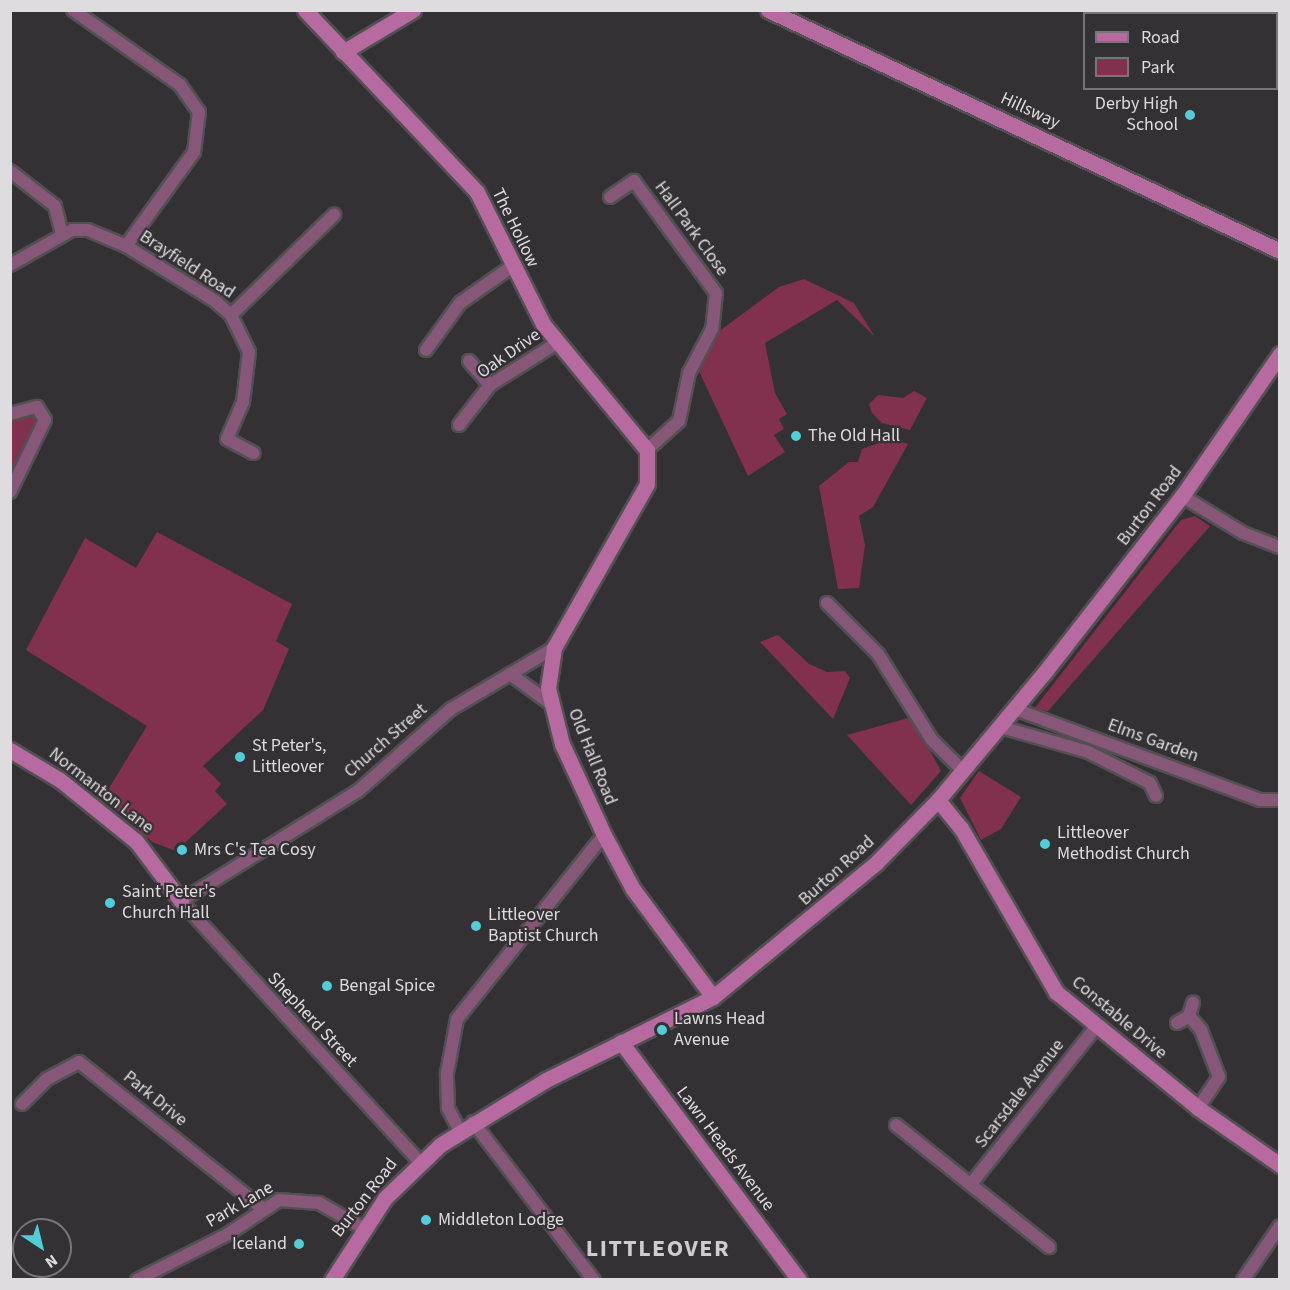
<!DOCTYPE html>
<html>
<head>
<meta charset="utf-8">
<style>
	body { margin:0 }
	#map { position:relative; width:1290px; height:1290px; overflow:hidden; background:#333134; font-family:"Source Sans 3",sans-serif }
	div>[style] { position:absolute }
	.green>* { inset:0; background:#81314d; transform-origin:0 0 }
	.roads { filter:drop-shadow(2px 0 #525053) drop-shadow(-2px 0 #525053) drop-shadow(0 2px #525053) drop-shadow(0 -2px #525053) }
	.street>* { height:12px; margin:-6px; padding:0 6px; transform-origin:6px; border-radius:6px; background:#875778 }
	.secondary>* { height:15px; margin:-7.5px; padding:0 7.5px; transform-origin:7.5px; border-radius:7.5px; background:#b66aa0 }
	.dots>* { width:16px; height:16px; translate:-50% -50%; box-sizing:border-box; border:3px solid #333134; border-radius:50% }
	span { translate:-50% -50%; white-space:nowrap; text-align:center; line-height:1.15; -webkit-text-stroke:4.5px #333134; paint-order:stroke }
	.poi-label { font-size:18px; color:#dedcde }
	.right { translate:-100% -50%; text-align:right }
	.left { translate:0 -50%; text-align:left }
	.street-label { font-size:18px; color:#dedcde }
	.district-label { font-size:24px; color:#cfccd0; font-weight:700; letter-spacing:1.5px }
	.frame { position:absolute; inset:0; border:12px solid #dedcde; pointer-events:none }
	.legend { position:absolute; left:1083px; top:12px; width:195px; height:78px; box-sizing:border-box; background:#333134; border:2px solid #777578; margin:0; padding:8px 10px; list-style:none; font-size:18px; color:#dedcde }
	.legend li { display:flex; align-items:center; gap:12px; height:30px }
	.legend b { width:30px; border:2px solid #777578 }
	.north { position:absolute; left:12px; top:1218px; width:60px; height:60px; box-sizing:border-box; background:#333134; border:2px solid #777578; border-radius:50%; rotate:145deg; font-size:16px; font-weight:700; line-height:24px; text-align:center; color:#dedcde }
	.north::after { content:''; display:block; margin:auto; width:21px; height:27px; background:#52ccd6; clip-path:polygon(50% 0,100% 100%,50% 72%,0 100%) }
</style>
</head>
<body>
<div id="map">
	<div class="green">
		<i style="left:1145px;top:10px;width:105px;height:4px"></i>
		<i style="clip-path:polygon(804px 279px,854px 303px,875px 337px,837px 300px,765px 343px,775px 393px,787px 414px,779px 419px,784px 429px,774px 435px,785px 452px,748px 476px,697px 367px,714px 335px,779px 287px)"></i>
		<i style="clip-path:polygon(914px 391px,927px 398px,910px 430px,882px 423px,872px 413px,869px 404px,878px 395px,903px 398px)"></i>
		<i style="clip-path:polygon(34px 414px,39px 426px,11px 482px,11px 419px)"></i>
		<i style="clip-path:polygon(891px 439px,908px 444px,873px 507px,859px 516px,865px 545px,859px 588px,838px 589px,819px 486px,849px 462px,858px 462px,862px 449px)"></i>
		<i style="clip-path:polygon(1195px 516px,1210px 526px,1048px 711px,1034px 709px,1181px 520px)"></i>
		<i style="clip-path:polygon(157px 532px,292px 604px,276px 641px,289px 649px,263px 710px,203px 766px,221px 784px,215px 791px,227px 804px,176px 851px,152px 842px,103px 798px,147px 726px,26px 650px,85px 538px,136px 568px)"></i>
		<i style="clip-path:polygon(778px 635px,809px 664px,827px 672px,845px 671px,850px 678px,833px 719px,760px 642px)"></i>
		<i style="clip-path:polygon(912px 717px,941px 771px,911px 805px,847px 735px)"></i>
		<i style="clip-path:polygon(979px 771px,1021px 797px,1001px 829px,981px 840px,960px 798px)"></i>
	</div>
	<div class="roads">
		<div class="street">
			<i style="left:73px;top:10px;width:131px;rotate:35deg"></i>
			<i style="left:180px;top:85px;width:33px;rotate:55deg"></i>
			<i style="left:199px;top:112px;width:40px;rotate:97.1deg"></i>
			<i style="left:194px;top:152px;width:116px;rotate:125.9deg"></i>
			<i style="left:10px;top:171px;width:57px;rotate:37.9deg"></i>
			<i style="left:55px;top:206px;width:30px;rotate:76deg"></i>
			<i style="left:610px;top:197px;width:29px;rotate:-34deg"></i>
			<i style="left:634px;top:181px;width:139px;rotate:53.8deg"></i>
			<i style="left:716px;top:293px;width:36px;rotate:96deg"></i>
			<i style="left:712px;top:329px;width:50px;rotate:117.6deg"></i>
			<i style="left:689px;top:373px;width:49px;rotate:101.8deg"></i>
			<i style="left:679px;top:421px;width:43px;rotate:137.8deg"></i>
			<i style="left:10px;top:265px;width:71px;rotate:-29.4deg"></i>
			<i style="left:72px;top:230px;width:16px"></i>
			<i style="left:88px;top:230px;width:41px;rotate:22.8deg"></i>
			<i style="left:126px;top:246px;width:105px;rotate:31.7deg"></i>
			<i style="left:215px;top:301px;width:21px;rotate:41deg"></i>
			<i style="left:231px;top:315px;width:41px;rotate:64.1deg"></i>
			<i style="left:249px;top:352px;width:50px;rotate:96.8deg"></i>
			<i style="left:243px;top:402px;width:40px;rotate:113.4deg"></i>
			<i style="left:227px;top:439px;width:30px;rotate:28deg"></i>
			<i style="left:231px;top:315px;width:144px;rotate:-44.2deg"></i>
			<i style="left:426px;top:350px;width:58px;rotate:-54.1deg"></i>
			<i style="left:460px;top:303px;width:62px;rotate:-35.2deg"></i>
			<i style="left:469px;top:361px;width:32px;rotate:49deg"></i>
			<i style="left:10px;top:414px;width:28px;rotate:-15deg"></i>
			<i style="left:37px;top:407px;width:15px;rotate:58deg"></i>
			<i style="left:45px;top:420px;width:80px;rotate:115.9deg"></i>
			<i style="left:459px;top:425px;width:51px;rotate:-52.2deg"></i>
			<i style="left:490px;top:385px;width:79px;rotate:-32.1deg"></i>
			<i style="left:1182px;top:496px;width:71px;rotate:31.2deg"></i>
			<i style="left:1243px;top:533px;width:40px;rotate:21deg"></i>
			<i style="left:827px;top:603px;width:72px;rotate:45deg"></i>
			<i style="left:878px;top:654px;width:102px;rotate:57.9deg"></i>
			<i style="left:932px;top:740px;width:44px;rotate:45deg"></i>
			<i style="left:510px;top:674px;width:51px;rotate:36.2deg"></i>
			<i style="left:1015px;top:709px;width:261px;rotate:20.4deg"></i>
			<i style="left:1260px;top:800px;width:20px"></i>
			<i style="left:1001px;top:727px;width:91px;rotate:16deg"></i>
			<i style="left:1088px;top:752px;width:69px;rotate:26.6deg"></i>
			<i style="left:1150px;top:783px;width:14px;rotate:65deg"></i>
			<i style="left:1189px;top:1016px;width:18px;rotate:49deg"></i>
			<i style="left:1201px;top:1030px;width:50px;rotate:69deg"></i>
			<i style="left:1219px;top:1077px;width:37px;rotate:124deg"></i>
			<i style="left:1177px;top:1023px;width:14px;rotate:-30deg"></i>
			<i style="left:1189px;top:1016px;width:14px;rotate:-73deg"></i>
			<i style="left:22px;top:1104px;width:35px;rotate:-45deg"></i>
			<i style="left:47px;top:1079px;width:36px;rotate:-28deg"></i>
			<i style="left:79px;top:1062px;width:236px;rotate:38.6deg"></i>
			<i style="left:473px;top:1122px;width:199px;rotate:52.6deg"></i>
			<i style="left:896px;top:1125px;width:196px;rotate:38.6deg"></i>
			<i style="left:460px;top:1131px;width:26px;rotate:-118deg"></i>
			<i style="left:448px;top:1108px;width:35px;rotate:-92deg"></i>
			<i style="left:447px;top:1073px;width:55px;rotate:-79.5deg"></i>
			<i style="left:457px;top:1019px;width:236px;rotate:-51.4deg"></i>
			<i style="left:419px;top:1161px;width:352px;rotate:-132.5deg"></i>
			<i style="left:181px;top:901px;width:208px;rotate:-31.9deg"></i>
			<i style="left:358px;top:791px;width:124px;rotate:-41.4deg"></i>
			<i style="left:451px;top:709px;width:120px;rotate:-30.6deg"></i>
			<i style="left:971px;top:1184px;width:201px;rotate:-51.5deg"></i>
			<i style="left:137px;top:1280px;width:102px;rotate:-26.8deg"></i>
			<i style="left:228px;top:1234px;width:61px;rotate:-33.7deg"></i>
			<i style="left:279px;top:1200px;width:40px;rotate:4.3deg"></i>
			<i style="left:319px;top:1203px;width:51px;rotate:29.6deg"></i>
			<i style="left:1243px;top:1280px;width:65px;rotate:-55.6deg"></i>
		</div>
		<div class="secondary">
			<i style="left:305px;top:10px;width:250px;rotate:46.6deg"></i>
			<i style="left:477px;top:192px;width:148px;rotate:63.4deg"></i>
			<i style="left:543px;top:324px;width:163px;rotate:50.5deg"></i>
			<i style="left:647px;top:450px;width:34px;rotate:90deg"></i>
			<i style="left:647px;top:484px;width:189px;rotate:119.6deg"></i>
			<i style="left:554px;top:648px;width:40px;rotate:98.5deg"></i>
			<i style="left:548px;top:688px;width:58px;rotate:76deg"></i>
			<i style="left:562px;top:744px;width:100px;rotate:65.2deg"></i>
			<i style="left:604px;top:835px;width:61px;rotate:61.8deg"></i>
			<i style="left:633px;top:889px;width:134px;rotate:53.5deg"></i>
			<i style="left:768px;top:10px;width:566px;rotate:25.21deg"></i>
			<i style="left:343px;top:52px;width:82px;rotate:-31deg"></i>
			<i style="left:10px;top:750px;width:58px;rotate:31deg"></i>
			<i style="left:60px;top:780px;width:97px;rotate:38.8deg"></i>
			<i style="left:136px;top:841px;width:75px;rotate:53.1deg"></i>
			<i style="left:938px;top:800px;width:36px;rotate:51deg"></i>
			<i style="left:961px;top:828px;width:190px;rotate:59.9deg"></i>
			<i style="left:1056px;top:992px;width:183px;rotate:39.2deg"></i>
			<i style="left:1198px;top:1108px;width:100px;rotate:34.8deg"></i>
			<i style="left:621px;top:1042px;width:297px;rotate:53.2deg"></i>
			<i style="left:332px;top:1280px;width:98px;rotate:-57.1deg"></i>
			<i style="left:385px;top:1198px;width:76px;rotate:-43.9deg"></i>
			<i style="left:440px;top:1145px;width:124px;rotate:-31.5deg"></i>
			<i style="left:546px;top:1080px;width:186px;rotate:-26.4deg"></i>
			<i style="left:713px;top:997px;width:211px;rotate:-39.4deg"></i>
			<i style="left:876px;top:863px;width:88px;rotate:-45.5deg"></i>
			<i style="left:938px;top:800px;width:165px;rotate:-50.2deg"></i>
			<i style="left:1044px;top:673px;width:224px;rotate:-52.1deg"></i>
			<i style="left:1182px;top:496px;width:173px;rotate:-55.4deg"></i>
		</div>
	</div>
	<div class="dots">
		<i style="left:1190px;top:115px;background:#52ccd6"></i>
		<i style="left:796px;top:436px;background:#52ccd6"></i>
		<i style="left:240px;top:757px;background:#52ccd6"></i>
		<i style="left:1045px;top:844px;background:#52ccd6"></i>
		<i style="left:182px;top:850px;background:#52ccd6"></i>
		<i style="left:110px;top:903px;background:#52ccd6"></i>
		<i style="left:476px;top:926px;background:#52ccd6"></i>
		<i style="left:327px;top:986px;background:#52ccd6"></i>
		<i style="left:662px;top:1030px;background:#52ccd6"></i>
		<i style="left:426px;top:1220px;background:#52ccd6"></i>
		<i style="left:299px;top:1244px;background:#52ccd6"></i>
	</div>
	<div class="poi-label">
		<span class="right" style="left:1178px;top:115px">Derby High<br>School</span>
		<span class="left" style="left:808px;top:436px">The Old Hall</span>
		<span class="left" style="left:252px;top:757px">St Peter's,<br>Littleover</span>
		<span class="left" style="left:1057px;top:844px">Littleover<br>Methodist Church</span>
		<span class="left" style="left:194px;top:850px">Mrs C's Tea Cosy</span>
		<span class="left" style="left:122px;top:903px">Saint Peter's<br>Church Hall</span>
		<span class="left" style="left:488px;top:926px">Littleover<br>Baptist Church</span>
		<span class="left" style="left:339px;top:986px">Bengal Spice</span>
		<span class="left" style="left:674px;top:1030px">Lawns Head<br>Avenue</span>
		<span class="left" style="left:438px;top:1220px">Middleton Lodge</span>
		<span class="right" style="left:287px;top:1244px">Iceland</span>
	</div>
	<div class="street-label">
		<span style="left:1030px;top:111px;rotate:25deg">Hillsway</span>
		<span style="left:515px;top:228px;rotate:64deg">The Hollow</span>
		<span style="left:691px;top:229px;rotate:54deg">Hall Park Close</span>
		<span style="left:187px;top:265px;rotate:33deg">Brayfield Road</span>
		<span style="left:509px;top:354px;rotate:-35deg">Oak Drive</span>
		<span style="left:1150px;top:506px;rotate:-53deg">Burton Road</span>
		<span style="left:386px;top:741px;rotate:-41deg">Church Street</span>
		<span style="left:1153px;top:741px;rotate:20deg">Elms Garden</span>
		<span style="left:592px;top:757px;rotate:68deg">Old Hall Road</span>
		<span style="left:101px;top:791px;rotate:38deg">Normanton Lane</span>
		<span style="left:837px;top:871px;rotate:-42deg">Burton Road</span>
		<span style="left:1119px;top:1018px;rotate:40deg">Constable Drive</span>
		<span style="left:312px;top:1020px;rotate:47deg">Shepherd Street</span>
		<span style="left:1020px;top:1094px;rotate:-52deg">Scarsdale Avenue</span>
		<span style="left:155px;top:1099px;rotate:39deg">Park Drive</span>
		<span style="left:725px;top:1149px;rotate:53deg">Lawn Heads Avenue</span>
		<span style="left:365px;top:1198px;rotate:-52deg">Burton Road</span>
		<span style="left:240px;top:1205px;rotate:-30deg">Park Lane</span>
	</div>
	<div class="district-label">
		<span style="left:658px;top:1249px">LITTLEOVER</span>
	</div>
	<div class="frame"></div>
	<ul class="legend">
	<li><b style="height:8px;background:#b66aa0"></b>Road</li>
	<li><b style="height:16px;background:#81314d"></b>Park</li>
	</ul>
	<div class="north">N</div>
</div>
</body>
</html>
